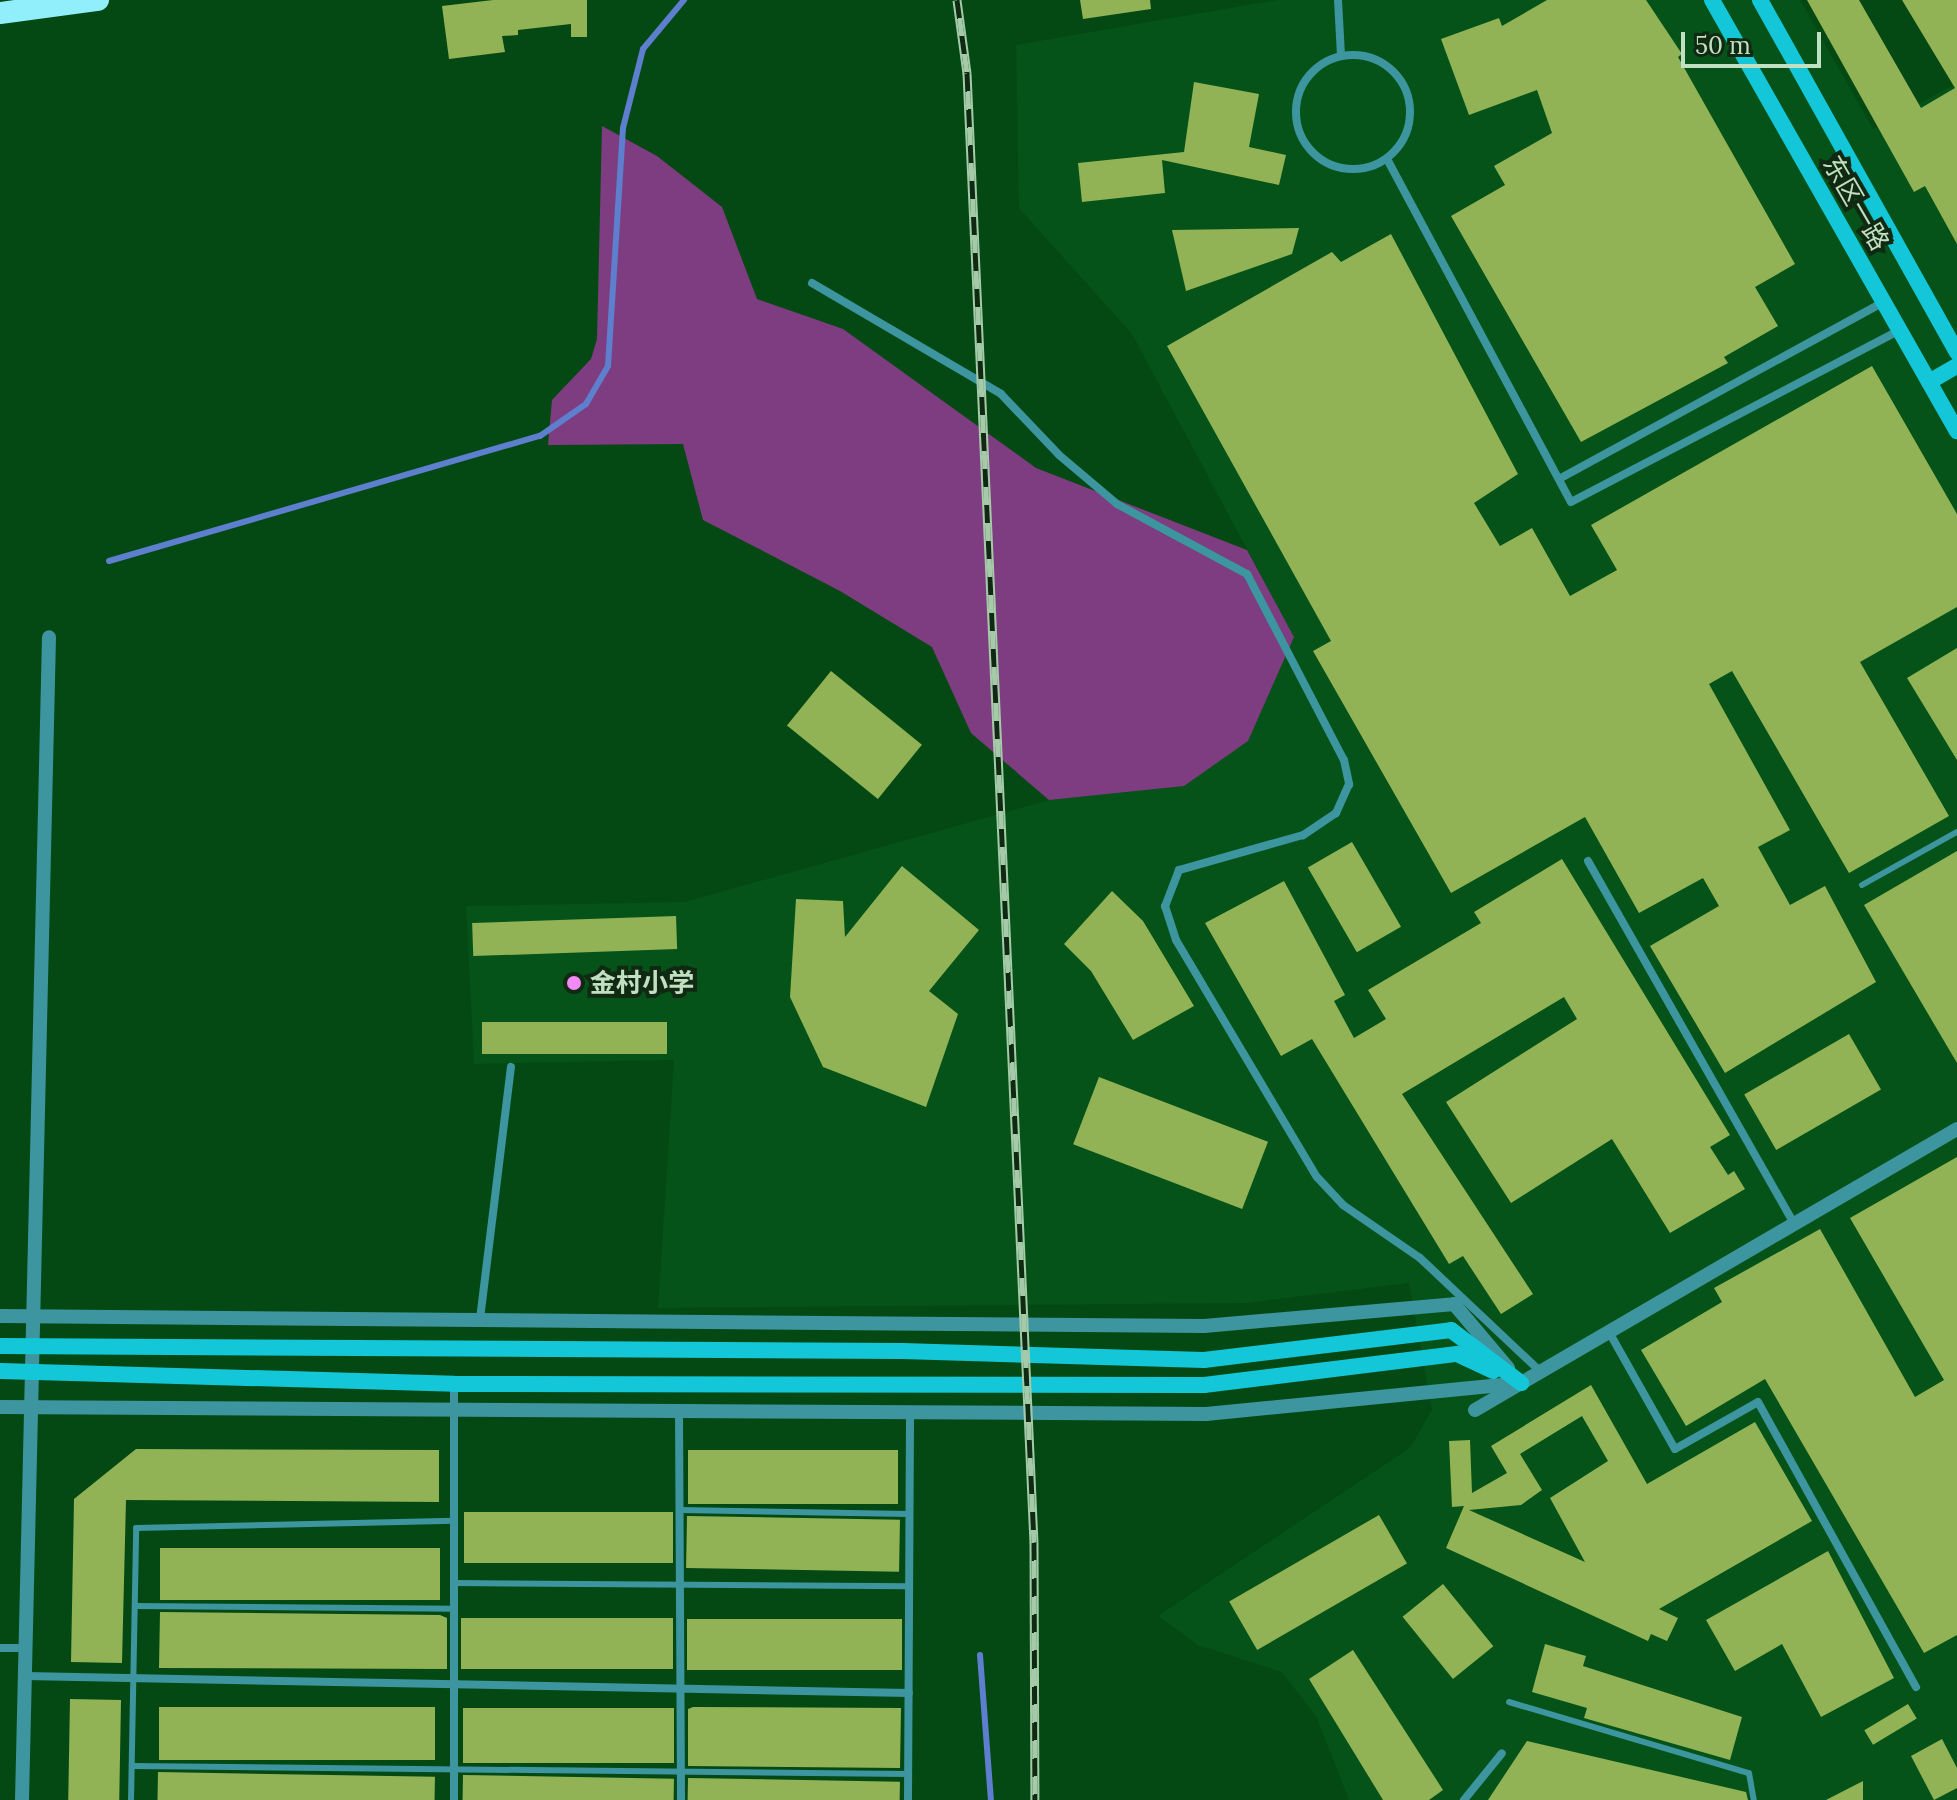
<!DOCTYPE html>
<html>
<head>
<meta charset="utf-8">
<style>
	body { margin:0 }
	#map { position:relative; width:1957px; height:1800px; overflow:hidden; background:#044914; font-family:Lora,"Noto Sans SC",serif }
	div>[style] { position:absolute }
	.built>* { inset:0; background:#055318 }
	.green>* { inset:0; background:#7e3d80 }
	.stream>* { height:6px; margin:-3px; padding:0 3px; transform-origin:3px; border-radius:3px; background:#5e7ece }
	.building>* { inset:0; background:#91b356; transform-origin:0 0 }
	.service>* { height:6px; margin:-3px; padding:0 3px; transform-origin:3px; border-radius:3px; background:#3d959f }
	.minor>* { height:8px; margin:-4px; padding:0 4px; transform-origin:4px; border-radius:4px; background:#3d959f }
	.minor>.ring { margin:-4px; padding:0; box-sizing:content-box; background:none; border:8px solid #3d959f; border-radius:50% }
	.tertiary>* { height:14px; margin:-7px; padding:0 7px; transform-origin:7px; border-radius:7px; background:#3d959f }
	.secondary>* { height:16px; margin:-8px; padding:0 8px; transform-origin:8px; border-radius:8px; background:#14c7d8 }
	.trunk>* { height:22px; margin:-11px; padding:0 11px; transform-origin:11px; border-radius:11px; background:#90effa }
	.rail>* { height:9px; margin-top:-4.5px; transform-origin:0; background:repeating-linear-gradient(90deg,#102912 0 18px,#a5caa8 0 36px); box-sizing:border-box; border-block:2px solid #a5caa8 }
	.dots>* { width:22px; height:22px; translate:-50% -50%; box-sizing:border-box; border:4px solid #102912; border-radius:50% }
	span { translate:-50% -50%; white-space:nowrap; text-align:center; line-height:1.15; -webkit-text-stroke:8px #102912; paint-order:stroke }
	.street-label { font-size:26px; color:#c1e0c2 }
	.poi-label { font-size:26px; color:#c1e0c2; font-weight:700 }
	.left { translate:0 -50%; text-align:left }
	.scale { position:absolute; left:1681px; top:32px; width:140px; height:36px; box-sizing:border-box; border:4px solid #c1e0c2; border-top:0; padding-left:10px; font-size:24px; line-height:28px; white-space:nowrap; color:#c1e0c2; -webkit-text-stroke:6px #102912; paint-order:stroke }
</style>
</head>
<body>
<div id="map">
	<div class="built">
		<i style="clip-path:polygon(1277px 0,1800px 0,1873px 129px,1957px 83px,1957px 1800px,1349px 1800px,1316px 1716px,1282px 1672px,1198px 1645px,1158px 1616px,1410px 1448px,1432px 1410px,1409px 1283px,1246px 1303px,658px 1308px,674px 1060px,474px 1064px,466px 906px,685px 902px,1049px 800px,1184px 786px,1248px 740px,1294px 637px,1132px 334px,1019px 208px,1016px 45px)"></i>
	</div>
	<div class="green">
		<i style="clip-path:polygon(602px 126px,657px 156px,722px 207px,757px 299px,843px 329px,1036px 468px,1247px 550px,1294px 637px,1248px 741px,1184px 786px,1049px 800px,971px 733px,932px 647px,840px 591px,703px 520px,683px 444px,548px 445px,552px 400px,591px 359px,597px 339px)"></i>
	</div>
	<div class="stream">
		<i style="left:109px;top:561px;width:449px;rotate:-16.2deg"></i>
		<i style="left:540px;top:436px;width:56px;rotate:-34.8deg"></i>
		<i style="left:586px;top:404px;width:44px;rotate:-59.9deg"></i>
		<i style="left:608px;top:366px;width:238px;rotate:-86.4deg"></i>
		<i style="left:623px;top:128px;width:81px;rotate:-75.8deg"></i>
		<i style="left:643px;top:49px;width:64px;rotate:-50.1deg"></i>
		<i style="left:980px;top:1655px;width:145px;rotate:85.7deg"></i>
	</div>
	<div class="building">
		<i style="clip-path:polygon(493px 0,587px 0,587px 37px,571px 37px,571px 24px,518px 30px,518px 35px,502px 36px,505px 52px,449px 59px,442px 6px)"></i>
		<i style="clip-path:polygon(1080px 0,1150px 0,1151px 9px,1083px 19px)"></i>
		<i style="clip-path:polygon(1547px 0,1646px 0,1682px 54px,1678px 57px,1795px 264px,1755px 287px,1778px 326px,1724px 357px,1728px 363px,1581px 442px,1451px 216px,1505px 185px,1494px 166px,1552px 133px,1537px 90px,1469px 115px,1441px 39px,1499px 18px,1502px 26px)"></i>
		<i style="clip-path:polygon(1807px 0,1859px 0,1921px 108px,1955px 88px,1902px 0,1957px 0,1957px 244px,1925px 186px,1914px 192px)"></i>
		<i style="clip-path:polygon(1194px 82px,1259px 94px,1249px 147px,1286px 155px,1279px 185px,1162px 160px,1165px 193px,1082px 202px,1078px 163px,1184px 152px)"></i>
		<i style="clip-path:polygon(1299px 228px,1292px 254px,1186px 291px,1172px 230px)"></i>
		<i style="clip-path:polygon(1391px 234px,1518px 474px,1474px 503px,1500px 546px,1532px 528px,1570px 596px,1617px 570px,1591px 525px,1872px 366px,1957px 514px,1957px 607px,1860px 662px,1949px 816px,1849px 873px,1732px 671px,1709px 684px,1790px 830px,1758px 847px,1790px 905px,1825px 886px,1876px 982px,1725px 1073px,1650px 946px,1719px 906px,1703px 878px,1639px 913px,1585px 817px,1451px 893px,1313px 651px,1331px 641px,1167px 346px,1332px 252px,1341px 262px)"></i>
		<i style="clip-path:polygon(1957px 648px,1957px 760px,1907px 678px)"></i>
		<i style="left:831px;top:671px;width:117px;height:70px;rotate:39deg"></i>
		<i style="left:1352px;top:842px;width:98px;height:51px;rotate:60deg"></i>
		<i style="clip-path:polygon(1957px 851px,1957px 1063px,1864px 905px)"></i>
		<i style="clip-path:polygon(1562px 859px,1730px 1135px,1710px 1147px,1728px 1175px,1734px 1171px,1745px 1189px,1670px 1233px,1612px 1139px,1511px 1203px,1446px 1102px,1577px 1019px,1564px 997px,1402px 1094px,1533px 1294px,1501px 1314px,1463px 1256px,1449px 1264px,1312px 1039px,1281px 1056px,1205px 923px,1284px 881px,1345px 995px,1334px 1001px,1354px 1038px,1386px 1019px,1368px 990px,1481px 923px,1474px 912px)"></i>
		<i style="clip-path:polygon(902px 866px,979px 930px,929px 991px,958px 1014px,926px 1107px,823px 1067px,790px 997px,796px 899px,843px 901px,845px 937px)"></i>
		<i style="clip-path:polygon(1112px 891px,1143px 921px,1194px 1006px,1133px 1040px,1091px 971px,1064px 944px)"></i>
		<i style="left:676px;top:916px;width:33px;height:204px;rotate:88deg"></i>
		<i style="left:482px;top:1022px;width:185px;height:32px"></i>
		<i style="left:1849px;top:1034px;width:64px;height:121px;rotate:60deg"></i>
		<i style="left:1099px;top:1077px;width:181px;height:72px;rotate:21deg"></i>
		<i style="clip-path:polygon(1957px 1157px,1957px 1635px,1924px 1653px,1765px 1379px,1686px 1426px,1641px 1350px,1722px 1302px,1714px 1288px,1820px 1229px,1915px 1397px,1944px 1380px,1850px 1218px)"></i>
		<i style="clip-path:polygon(evenodd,1591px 1385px,1647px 1484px,1755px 1422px,1812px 1521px,1659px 1609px,1678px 1618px,1667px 1641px,1651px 1634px,1648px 1641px,1446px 1548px,1464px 1506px,1452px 1507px,1449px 1441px,1470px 1440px,1472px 1493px,1507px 1473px,1491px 1446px,1591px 1385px,1582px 1416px,1608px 1461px,1550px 1498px,1585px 1562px,1469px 1510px,1521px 1505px,1542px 1490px,1520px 1454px,1582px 1416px)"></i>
		<i style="clip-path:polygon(136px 1449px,439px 1450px,439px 1502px,126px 1500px,122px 1663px,71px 1662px,74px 1499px)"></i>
		<i style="left:688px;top:1450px;width:210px;height:54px"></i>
		<i style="left:464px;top:1512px;width:209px;height:51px"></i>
		<i style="left:1379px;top:1515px;width:56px;height:173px;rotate:60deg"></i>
		<i style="left:687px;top:1516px;width:213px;height:52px;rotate:1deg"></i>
		<i style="left:160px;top:1548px;width:280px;height:52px"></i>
		<i style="clip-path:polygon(1828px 1551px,1894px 1678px,1821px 1717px,1782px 1644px,1735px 1671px,1706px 1620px)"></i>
		<i style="left:1443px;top:1584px;width:80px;height:52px;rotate:51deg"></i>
		<i style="clip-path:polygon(160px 1612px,440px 1615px,447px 1618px,447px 1669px,159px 1668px)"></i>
		<i style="left:461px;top:1618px;width:212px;height:51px"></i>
		<i style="left:687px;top:1619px;width:215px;height:51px"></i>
		<i style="clip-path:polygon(1545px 1644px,1586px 1656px,1583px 1666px,1742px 1717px,1730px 1760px,1584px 1718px,1587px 1708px,1532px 1692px)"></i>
		<i style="clip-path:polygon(1353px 1650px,1443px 1790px,1429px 1800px,1383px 1800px,1309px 1679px)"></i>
		<i style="left:70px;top:1699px;width:51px;height:101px;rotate:1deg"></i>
		<i style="left:1908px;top:1704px;width:17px;height:51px;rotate:59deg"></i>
		<i style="left:159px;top:1707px;width:276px;height:53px"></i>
		<i style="clip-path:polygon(693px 1707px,901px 1708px,900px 1768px,688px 1766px,688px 1709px)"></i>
		<i style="left:463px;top:1708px;width:211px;height:55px"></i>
		<i style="clip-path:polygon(1942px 1739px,1957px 1768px,1957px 1788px,1934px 1800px,1911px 1756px)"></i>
		<i style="clip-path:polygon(1527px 1741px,1746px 1792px,1748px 1800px,1488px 1800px)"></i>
		<i style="left:158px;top:1772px;width:277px;height:28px;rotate:1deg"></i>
		<i style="left:463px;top:1775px;width:211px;height:25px;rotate:1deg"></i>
		<i style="left:688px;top:1778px;width:212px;height:22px;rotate:1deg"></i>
		<i style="clip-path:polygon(1863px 1781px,1863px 1800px,1826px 1800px)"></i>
	</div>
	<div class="service">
		<i style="left:1862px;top:885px;width:109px;rotate:-29.2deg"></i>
		<i style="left:680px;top:1510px;width:229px;rotate:1deg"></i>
		<i style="left:454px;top:1583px;width:455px;rotate:0.4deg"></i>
		<i style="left:135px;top:1606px;width:319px;rotate:0.5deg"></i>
		<i style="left:1509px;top:1702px;width:250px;rotate:16.5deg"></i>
		<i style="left:1749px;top:1773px;width:27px;rotate:80deg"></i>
		<i style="left:132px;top:1766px;width:776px;rotate:0.59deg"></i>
		<i style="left:131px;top:1800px;width:272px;rotate:-88.9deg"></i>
		<i style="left:136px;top:1528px;width:318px;rotate:-1.3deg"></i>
	</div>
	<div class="minor">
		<i style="left:1338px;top:0;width:56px;rotate:86.9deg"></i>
		<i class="ring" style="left:1296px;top:55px;width:106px;height:106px"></i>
		<i style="left:1387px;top:159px;width:389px;rotate:61.8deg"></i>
		<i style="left:1571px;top:502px;width:371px;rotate:-27.6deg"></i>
		<i style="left:812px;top:283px;width:219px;rotate:30.4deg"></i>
		<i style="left:1001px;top:394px;width:84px;rotate:46.4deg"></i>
		<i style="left:1059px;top:455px;width:76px;rotate:40.2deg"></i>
		<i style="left:1117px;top:504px;width:148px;rotate:28.3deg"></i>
		<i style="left:1247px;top:574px;width:210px;rotate:62.5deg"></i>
		<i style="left:1344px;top:760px;width:25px;rotate:78deg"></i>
		<i style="left:1349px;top:784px;width:32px;rotate:114deg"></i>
		<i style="left:1336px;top:813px;width:40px;rotate:146deg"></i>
		<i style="left:1303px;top:835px;width:129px;rotate:164.2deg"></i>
		<i style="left:1179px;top:870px;width:39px;rotate:111deg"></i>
		<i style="left:1165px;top:906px;width:36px;rotate:72deg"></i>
		<i style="left:1176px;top:940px;width:276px;rotate:59.3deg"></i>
		<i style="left:1317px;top:1177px;width:38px;rotate:47deg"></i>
		<i style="left:1343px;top:1205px;width:93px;rotate:34.5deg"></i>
		<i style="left:1420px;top:1258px;width:166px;rotate:43.3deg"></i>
		<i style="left:1559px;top:479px;width:370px;rotate:-28.6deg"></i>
		<i style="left:1588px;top:861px;width:417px;rotate:60.4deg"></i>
		<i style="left:480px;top:1319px;width:254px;rotate:-83deg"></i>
		<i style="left:1609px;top:1332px;width:134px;rotate:60.6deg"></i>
		<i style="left:1675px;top:1449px;width:95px;rotate:-29.5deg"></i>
		<i style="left:1758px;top:1402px;width:326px;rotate:61deg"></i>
		<i style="left:679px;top:1412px;width:388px;rotate:89.7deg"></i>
		<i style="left:0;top:1648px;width:26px"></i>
		<i style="left:25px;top:1676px;width:884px;rotate:1.1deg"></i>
		<i style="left:454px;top:1800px;width:416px;rotate:-90deg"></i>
		<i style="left:908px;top:1800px;width:385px;rotate:-89.7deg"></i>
		<i style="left:1464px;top:1800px;width:60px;rotate:-51deg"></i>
	</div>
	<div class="tertiary">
		<i style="left:0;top:1316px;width:1204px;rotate:0.48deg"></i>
		<i style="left:1204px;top:1326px;width:251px;rotate:-5deg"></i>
		<i style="left:1454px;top:1304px;width:84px;rotate:49.8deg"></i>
		<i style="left:0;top:1407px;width:1206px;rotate:0.33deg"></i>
		<i style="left:1206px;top:1414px;width:317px;rotate:-5.6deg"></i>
		<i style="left:1475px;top:1410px;width:558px;rotate:-30.24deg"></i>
		<i style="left:22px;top:1800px;width:1163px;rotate:-88.67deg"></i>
	</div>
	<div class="secondary">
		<i style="left:1712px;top:0;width:496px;rotate:60.4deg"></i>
		<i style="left:1760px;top:0;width:404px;rotate:60.8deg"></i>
		<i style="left:1929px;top:382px;width:32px;rotate:-30deg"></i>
		<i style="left:0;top:1346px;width:902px;rotate:0.32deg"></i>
		<i style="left:902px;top:1351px;width:302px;rotate:1.7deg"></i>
		<i style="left:1204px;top:1360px;width:249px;rotate:-6.9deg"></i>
		<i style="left:1451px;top:1330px;width:88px;rotate:37.1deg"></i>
		<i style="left:0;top:1371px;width:454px;rotate:1.6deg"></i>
		<i style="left:454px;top:1384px;width:750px;rotate:0.08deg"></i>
		<i style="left:1204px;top:1385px;width:255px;rotate:-7deg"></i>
		<i style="left:1457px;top:1354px;width:40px;rotate:25deg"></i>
	</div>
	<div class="trunk">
		<i style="left:0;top:13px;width:99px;rotate:-7.6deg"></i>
	</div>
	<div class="rail">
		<i style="left:957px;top:0;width:74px;rotate:82.2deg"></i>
		<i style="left:967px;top:73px;width:1471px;rotate:87.39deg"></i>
		<i style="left:1034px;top:1542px;width:258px;rotate:89.8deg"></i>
	</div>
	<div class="dots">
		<i style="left:574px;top:983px;background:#f18af4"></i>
	</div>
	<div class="street-label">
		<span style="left:1856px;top:203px;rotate:60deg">东区一路</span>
	</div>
	<div class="poi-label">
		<span class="left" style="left:590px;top:983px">金村小学</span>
	</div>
	<div class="scale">50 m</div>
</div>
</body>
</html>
